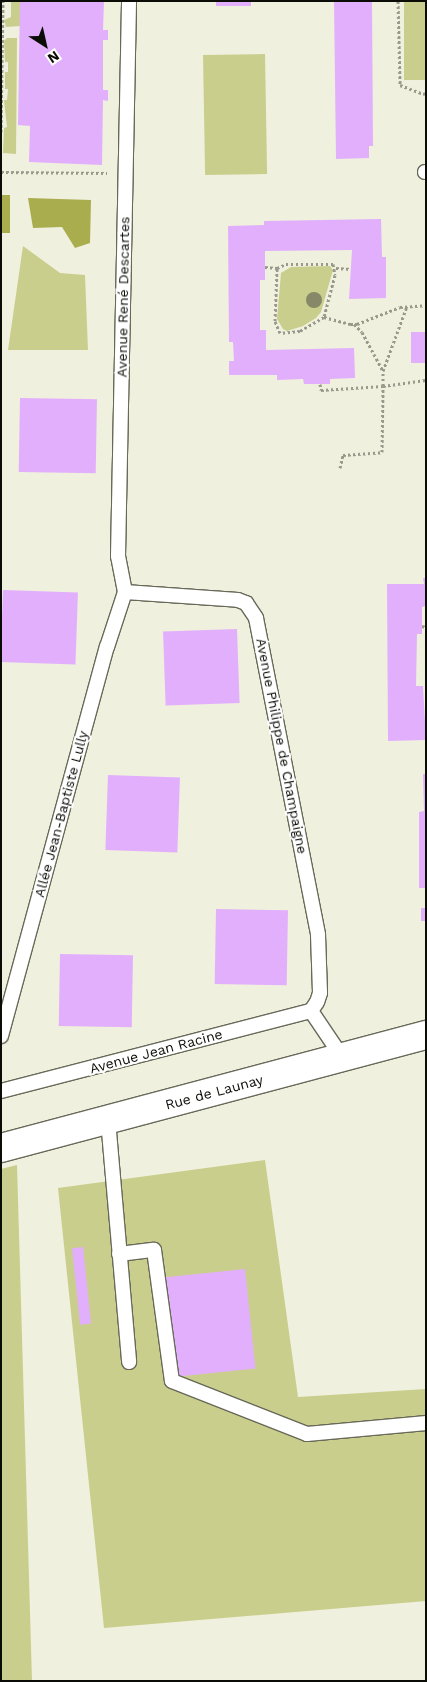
<!DOCTYPE html>
<html>
<head>
<meta charset="utf-8">
<style>
	body { margin:0 }
	#map { position:relative; width:427px; height:1682px; overflow:hidden; background:#eff0de; font-family:"Work Sans",sans-serif }
	div>[style] { position:absolute }
	.green>* { inset:0; background:#cace8c; transform-origin:0 0 }
	.water>* { inset:0; background:#aaad4e; transform-origin:0 0 }
	.building>* { inset:0; background:#e2affc; transform-origin:0 0 }
	.path>* { height:3px; margin-top:-1.5px; transform-origin:0; background:repeating-linear-gradient(90deg,#999a8c 0 2.5px,transparent 0 5px) }
	.roads { filter:drop-shadow(1px 0 #686959) drop-shadow(-1px 0 #686959) drop-shadow(0 1px #686959) drop-shadow(0 -1px #686959) }
	.lane>* { height:14px; margin:-7px; padding:0 7px; transform-origin:7px; border-radius:7px; background:#fff }
	.street>* { height:28px; margin:-14px; padding:0 14px; transform-origin:14px; border-radius:14px; background:#fff }
	.trees>* { width:16px; height:16px; margin:-8px; border-radius:50%; background:#868868 }
	span { translate:-50% -50%; white-space:nowrap; text-align:center; line-height:1.15; -webkit-text-stroke:4px #fff; paint-order:stroke }
	.street-label { font-size:14px; color:#0c0c07 }
	.frame { position:absolute; inset:0; border:2px solid #0c0c07; pointer-events:none }
	.north { position:absolute; left:20px; top:20px; width:50px; height:50px; -webkit-text-stroke:4px #fff; paint-order:stroke; rotate:145deg; font-size:14px; font-weight:700; line-height:20px; text-align:center; color:#0c0c07 }
	.north::after { content:''; display:block; margin:auto; width:18px; height:22px; background:#0c0c07; clip-path:polygon(50% 0,100% 100%,50% 72%,0 100%) }
</style>
</head>
<body>
<div id="map">
	<div class="green">
		<i style="clip-path:polygon(11px 1px,20px 1px,20px 26px,6px 27px,5px 23px,4px 20px,11px 17px)"></i>
		<i style="left:404px;top:1px;width:22px;height:79px"></i>
		<i style="clip-path:polygon(7px 38px,17px 38px,16px 154px,3px 153px,4px 128px,7px 127px,4px 100px,7px 100px,8px 89px,5px 89px,5px 72px,8px 72px,8px 62px,5px 62px,4px 41px)"></i>
		<i style="left:265px;top:54px;width:120px;height:62px;rotate:89deg"></i>
		<i style="clip-path:polygon(23px 246px,60px 273px,85px 275px,88px 350px,8px 350px)"></i>
		<i style="clip-path:polygon(330px 266px,333px 270px,321px 312px,316px 318px,303px 326px,287px 331px,283px 329px,277px 319px,281px 273px,291px 267px)"></i>
		<i style="clip-path:polygon(265px 1160px,298px 1397px,426px 1389px,426px 1601px,104px 1628px,58px 1188px)"></i>
		<i style="clip-path:polygon(17px 1165px,32px 1681px,1px 1681px,1px 1169px)"></i>
	</div>
	<div class="water">
		<i style="left:1px;top:195px;width:9px;height:38px"></i>
		<i style="clip-path:polygon(28px 198px,91px 200px,90px 243px,75px 248px,62px 227px,33px 228px)"></i>
	</div>
	<div class="building">
		<i style="clip-path:polygon(20px 1px,104px 1px,103px 30px,108px 30px,108px 40px,103px 40px,103px 90px,108px 90px,108px 101px,103px 100px,102px 165px,29px 162px,30px 126px,18px 125px)"></i>
		<i style="left:216px;top:1px;width:35px;height:5px"></i>
		<i style="clip-path:polygon(334px 1px,372px 1px,373px 146px,369px 146px,369px 158px,336px 159px)"></i>
		<i style="clip-path:polygon(381px 219px,382px 257px,386px 257px,386px 298px,349px 299px,352px 250px,265px 251px,265px 280px,260px 280px,260px 330px,266px 330px,266px 350px,354px 348px,355px 378px,330px 379px,330px 384px,304px 384px,303px 379px,277px 380px,277px 375px,229px 375px,229px 361px,234px 361px,233px 342px,229px 342px,228px 226px,264px 225px,264px 221px)"></i>
		<i style="left:411px;top:332px;width:15px;height:31px"></i>
		<i style="left:20px;top:398px;width:77px;height:74px;rotate:1deg"></i>
		<i style="clip-path:polygon(423px 578px,426px 578px,426px 606px,422px 607px,422px 634px,417px 634px,416px 686px,423px 686px,426px 740px,388px 741px,387px 584px,424px 584px)"></i>
		<i style="left:3px;top:590px;width:75px;height:72px;rotate:2deg"></i>
		<i style="left:237px;top:629px;width:74px;height:74px;rotate:88deg"></i>
		<i style="clip-path:polygon(423px 774px,426px 774px,426px 888px,419px 888px,419px 812px,424px 811px)"></i>
		<i style="left:108px;top:775px;width:72px;height:75px;rotate:2deg"></i>
		<i style="left:421px;top:908px;width:5px;height:13px"></i>
		<i style="left:216px;top:909px;width:72px;height:75px;rotate:1deg"></i>
		<i style="left:60px;top:954px;width:73px;height:72px;rotate:1deg"></i>
		<i style="left:83px;top:1247px;width:77px;height:11px;rotate:84deg"></i>
		<i style="left:245px;top:1269px;width:100px;height:80px;rotate:84deg"></i>
	</div>
	<div class="path">
		<i style="left:398px;top:1px;width:84px;rotate:88.6deg"></i>
		<i style="left:400px;top:85px;width:25px;rotate:21deg"></i>
		<i style="left:423px;top:94px;width:3px;rotate:-18deg"></i>
		<i style="left:1px;top:132px;width:131px;rotate:-89.1deg"></i>
		<i style="left:1px;top:172px;width:106px;rotate:0.5deg"></i>
		<i style="left:286px;top:264px;width:47px"></i>
		<i style="left:333px;top:264px;width:11px;rotate:80deg"></i>
		<i style="left:335px;top:275px;width:43px;rotate:104.7deg"></i>
		<i style="left:324px;top:317px;width:28px;rotate:150deg"></i>
		<i style="left:300px;top:331px;width:20px;rotate:174deg"></i>
		<i style="left:280px;top:333px;width:13px;rotate:-113deg"></i>
		<i style="left:275px;top:321px;width:53px;rotate:-87.8deg"></i>
		<i style="left:277px;top:268px;width:10px;rotate:-24deg"></i>
		<i style="left:265px;top:267px;width:12px;rotate:5deg"></i>
		<i style="left:336px;top:268px;width:15px;rotate:4deg"></i>
		<i style="left:324px;top:317px;width:27px;rotate:15deg"></i>
		<i style="left:350px;top:324px;width:7px"></i>
		<i style="left:357px;top:324px;width:46px;rotate:-21.6deg"></i>
		<i style="left:400px;top:307px;width:26px;rotate:-4deg"></i>
		<i style="left:354px;top:324px;width:11px;rotate:45deg"></i>
		<i style="left:362px;top:332px;width:44px;rotate:61.7deg"></i>
		<i style="left:383px;top:371px;width:69px;rotate:-69.7deg"></i>
		<i style="left:320px;top:384px;width:6px;rotate:81deg"></i>
		<i style="left:321px;top:390px;width:62px;rotate:-3.7deg"></i>
		<i style="left:383px;top:386px;width:15px;rotate:-90deg"></i>
		<i style="left:340px;top:468px;width:13px;rotate:-77deg"></i>
		<i style="left:343px;top:455px;width:39px;rotate:-4deg"></i>
		<i style="left:382px;top:452px;width:66px;rotate:-89.1deg"></i>
		<i style="left:383px;top:386px;width:43px;rotate:-7.9deg"></i>
		<i style="left:422px;top:626px;width:4px;rotate:14deg"></i>
	</div>
	<div class="roads">
		<div class="lane">
			<i style="left:425px;top:172px;width:1px"></i>
			<i style="left:125px;top:592px;width:113px;rotate:4deg"></i>
			<i style="left:238px;top:600px;width:9px;rotate:21deg"></i>
			<i style="left:246px;top:603px;width:18px;rotate:56deg"></i>
			<i style="left:256px;top:618px;width:323px;rotate:78.9deg"></i>
			<i style="left:318px;top:935px;width:58px;rotate:88deg"></i>
			<i style="left:320px;top:993px;width:9px;rotate:108deg"></i>
			<i style="left:317px;top:1002px;width:11px;rotate:124deg"></i>
			<i style="left:311px;top:1011px;width:55px;rotate:56deg"></i>
			<i style="left:1px;top:1036px;width:403px;rotate:-74.8deg"></i>
			<i style="left:107px;top:647px;width:58px;rotate:-71.9deg"></i>
			<i style="left:125px;top:592px;width:37px;rotate:-101deg"></i>
			<i style="left:118px;top:556px;width:555px;rotate:-88.86deg"></i>
			<i style="left:1px;top:1091px;width:320px;rotate:-14.5deg"></i>
			<i style="left:108px;top:1120px;width:243px;rotate:85deg"></i>
			<i style="left:119px;top:1254px;width:35px;rotate:-7deg"></i>
			<i style="left:154px;top:1250px;width:132px;rotate:82.2deg"></i>
			<i style="left:172px;top:1381px;width:145px;rotate:21.4deg"></i>
			<i style="left:307px;top:1434px;width:120px;rotate:-5.3deg"></i>
		</div>
		<div class="street">
			<i style="left:1px;top:1148px;width:440px;rotate:-14.9deg"></i>
		</div>
	</div>
	<div class="trees">
		<i style="left:314px;top:300px"></i>
	</div>
	<div class="street-label">
		<span style="left:123px;top:297px;rotate:-89deg">Avenue René Descartes</span>
		<span style="left:282px;top:746px;rotate:79deg">Avenue Philippe de Champaigne</span>
		<span style="left:61px;top:814px;rotate:-75deg">Allée Jean-Baptiste Lully</span>
		<span style="left:156px;top:1051px;rotate:-15deg">Avenue Jean Racine</span>
		<span style="left:214px;top:1092px;rotate:-15deg">Rue de Launay</span>
	</div>
	<div class="frame"></div>
	<div class="north">N</div>
</div>
</body>
</html>
